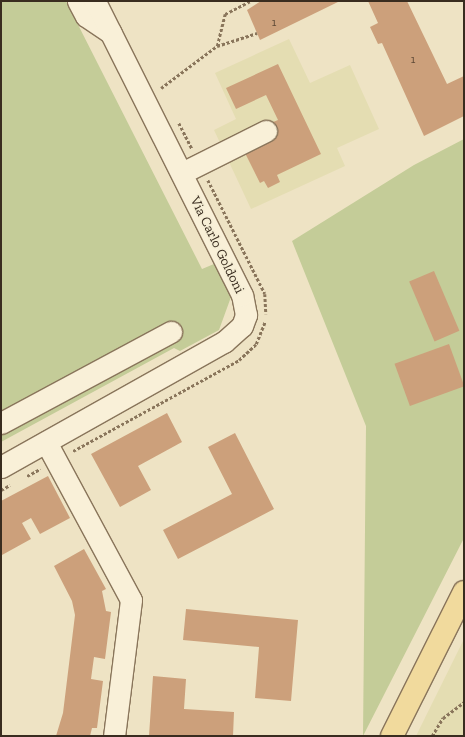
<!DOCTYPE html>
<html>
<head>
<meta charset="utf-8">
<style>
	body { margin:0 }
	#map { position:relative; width:465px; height:737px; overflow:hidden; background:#eee3c4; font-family:"Zilla Slab",serif }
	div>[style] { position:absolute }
	.farmland>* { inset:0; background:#e4ddb2 }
	.green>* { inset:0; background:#c4cc98 }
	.building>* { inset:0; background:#cca07b; transform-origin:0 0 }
	.path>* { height:2.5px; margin-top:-1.25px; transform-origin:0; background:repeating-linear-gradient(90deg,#89755b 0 3px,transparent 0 5px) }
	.roads { filter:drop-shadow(1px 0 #89755b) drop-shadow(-1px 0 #89755b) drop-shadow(0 1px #89755b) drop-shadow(0 -1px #89755b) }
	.minor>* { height:21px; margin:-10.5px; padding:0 10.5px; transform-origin:10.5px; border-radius:10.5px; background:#f9f0d8 }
	.major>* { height:22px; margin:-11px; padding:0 11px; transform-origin:11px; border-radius:11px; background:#f1da9d }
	span { translate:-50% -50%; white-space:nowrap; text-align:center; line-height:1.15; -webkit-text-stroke:3px #f5edd4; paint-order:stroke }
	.number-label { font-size:12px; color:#5e4936 }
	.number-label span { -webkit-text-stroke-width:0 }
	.street-label { font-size:14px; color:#392c1f }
	.frame { position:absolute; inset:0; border:2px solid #392c1f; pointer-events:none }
</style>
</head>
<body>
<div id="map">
	<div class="farmland">
		<i style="clip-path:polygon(289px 39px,310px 83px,350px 65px,379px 129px,337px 148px,345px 166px,251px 209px,214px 130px,236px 119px,215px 73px)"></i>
		<i style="clip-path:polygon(464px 639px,464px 736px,416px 736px)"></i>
	</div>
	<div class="green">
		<i style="clip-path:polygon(1px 1px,66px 1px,202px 269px,214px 264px,231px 297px,219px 330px,180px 351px,174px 348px,1px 442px)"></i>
		<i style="clip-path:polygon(464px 139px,464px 538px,363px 736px,366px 426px,292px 241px,414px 165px)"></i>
	</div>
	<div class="building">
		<i style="clip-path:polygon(261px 1px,340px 1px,260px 40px,247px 10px)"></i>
		<i style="clip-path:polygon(368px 1px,407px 1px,447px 84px,464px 76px,464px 116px,424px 136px,382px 43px,378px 44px,370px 27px,378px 23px)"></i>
		<i style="clip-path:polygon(278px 64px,321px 154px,277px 175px,280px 182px,268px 188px,264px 181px,260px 183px,244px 151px,266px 125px,278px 120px,266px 95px,236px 109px,226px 88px)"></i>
		<i style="left:434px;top:271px;width:65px;height:27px;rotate:67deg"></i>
		<i style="left:449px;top:344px;width:45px;height:58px;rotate:70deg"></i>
		<i style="clip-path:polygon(167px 413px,182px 442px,138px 466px,151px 490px,120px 507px,91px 454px)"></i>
		<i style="clip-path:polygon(235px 433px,274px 509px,178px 559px,163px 530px,232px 494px,208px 447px)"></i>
		<i style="clip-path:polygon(48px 476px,70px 518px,40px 534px,31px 518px,22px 523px,31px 539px,2px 555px,1px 501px)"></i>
		<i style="clip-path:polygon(84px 549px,106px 589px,102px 591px,106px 611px,111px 612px,105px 659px,94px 657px,91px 679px,103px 681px,97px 728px,92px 728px,90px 736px,56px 736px,63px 713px,75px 615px,72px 601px,54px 566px)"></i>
		<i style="clip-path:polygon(186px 609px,298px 620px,291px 701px,255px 698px,259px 647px,183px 640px)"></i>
		<i style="clip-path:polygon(153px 676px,186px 679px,184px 709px,234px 712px,233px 736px,149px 736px)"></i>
	</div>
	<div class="path">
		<i style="left:217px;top:46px;width:42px;rotate:-18deg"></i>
		<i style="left:161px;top:88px;width:70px;rotate:-36.9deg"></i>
		<i style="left:217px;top:46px;width:33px;rotate:-76deg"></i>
		<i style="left:225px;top:14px;width:28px;rotate:-27deg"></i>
		<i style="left:179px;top:123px;width:29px;rotate:63deg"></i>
		<i style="left:208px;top:180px;width:127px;rotate:63.4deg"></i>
		<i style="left:265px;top:294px;width:20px;rotate:87deg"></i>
		<i style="left:73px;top:451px;width:189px;rotate:-28.7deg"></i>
		<i style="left:239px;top:360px;width:23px;rotate:-43deg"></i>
		<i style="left:256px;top:344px;width:24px;rotate:-68deg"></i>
		<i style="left:27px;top:476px;width:15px;rotate:-28deg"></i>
		<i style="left:1px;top:490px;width:10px;rotate:-29deg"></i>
		<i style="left:432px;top:736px;width:21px;rotate:-59deg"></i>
		<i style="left:443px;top:718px;width:26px;rotate:-37deg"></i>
	</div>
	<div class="roads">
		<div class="minor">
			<i style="left:78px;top:1px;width:17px;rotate:62deg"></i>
			<i style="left:86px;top:16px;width:30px;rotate:34deg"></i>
			<i style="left:182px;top:173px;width:94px;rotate:-26.6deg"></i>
			<i style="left:1px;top:423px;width:193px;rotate:-28.2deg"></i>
			<i style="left:46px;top:442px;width:179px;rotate:61.7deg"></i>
			<i style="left:131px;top:600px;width:137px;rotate:97.1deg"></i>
			<i style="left:1px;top:467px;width:256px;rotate:-29.3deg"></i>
			<i style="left:224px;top:342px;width:24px;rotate:-42deg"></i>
			<i style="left:242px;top:326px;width:12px;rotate:-70deg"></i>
			<i style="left:246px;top:315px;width:20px;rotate:-101deg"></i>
			<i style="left:242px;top:295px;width:329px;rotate:-116.6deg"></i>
		</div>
		<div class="major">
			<i style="left:392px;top:736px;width:161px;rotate:-63.4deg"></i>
		</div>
	</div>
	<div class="number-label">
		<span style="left:274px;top:23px">1</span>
		<span style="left:413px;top:60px">1</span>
	</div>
	<div class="street-label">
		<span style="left:217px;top:245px;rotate:64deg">Via Carlo Goldoni</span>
	</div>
	<div class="frame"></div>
</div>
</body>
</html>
